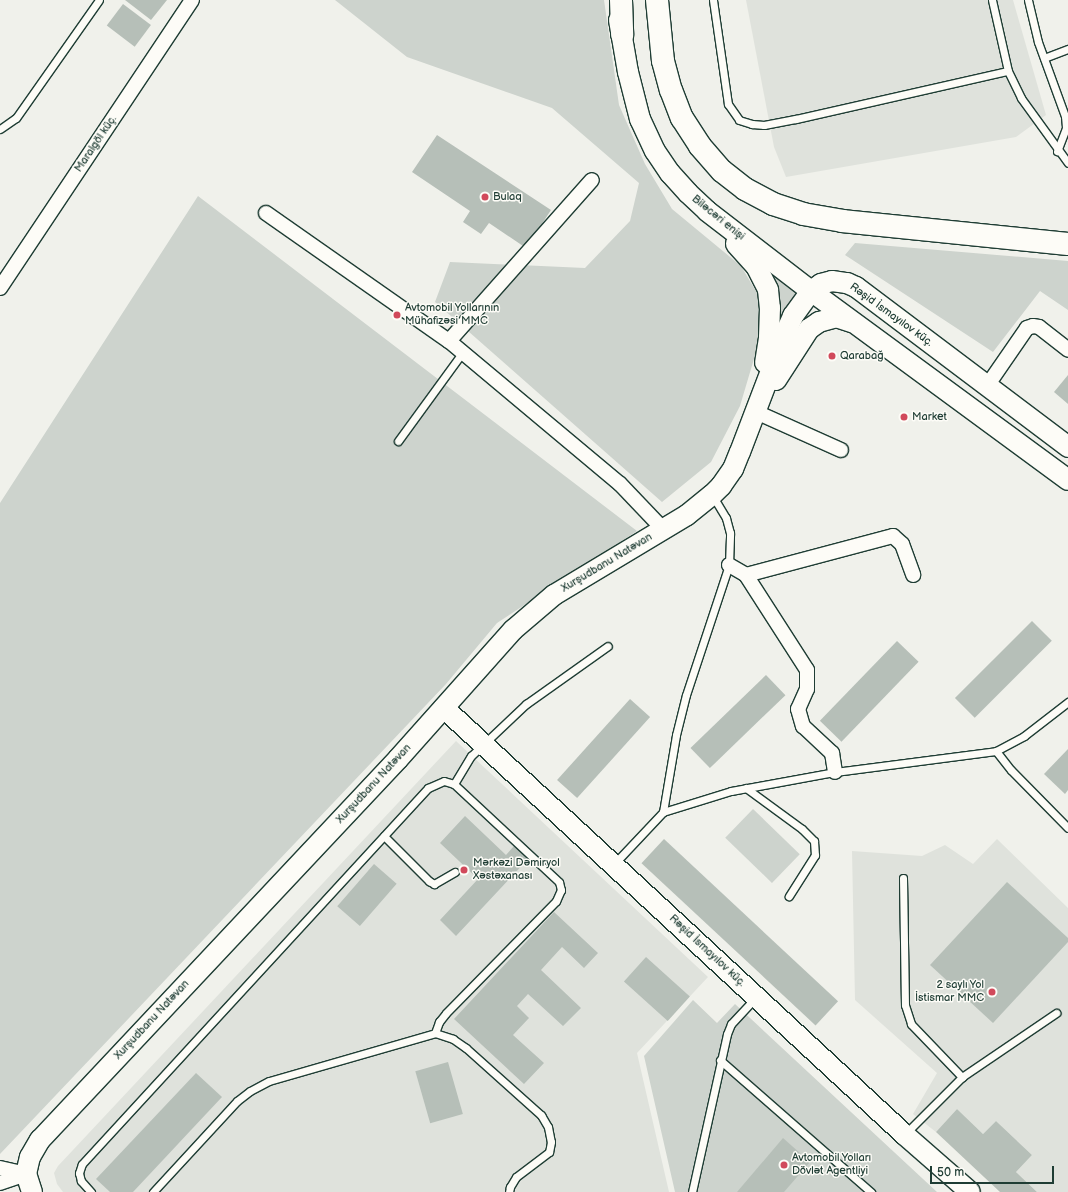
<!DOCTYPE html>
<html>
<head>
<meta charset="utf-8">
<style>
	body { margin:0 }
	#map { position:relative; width:1068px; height:1192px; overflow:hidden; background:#f0f1eb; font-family:"Balsamiq Sans",sans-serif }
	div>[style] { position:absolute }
	.built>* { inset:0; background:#dfe2dc }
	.green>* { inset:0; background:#cdd3cd; transform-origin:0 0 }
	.building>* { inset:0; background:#b6bfb8; transform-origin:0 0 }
	.roads { filter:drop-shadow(1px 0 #1f3d34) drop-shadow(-1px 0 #1f3d34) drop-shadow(0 1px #1f3d34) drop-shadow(0 -1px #1f3d34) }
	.lane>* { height:7px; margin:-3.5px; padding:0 3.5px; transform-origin:3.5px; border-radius:3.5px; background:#fdfcf7 }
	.street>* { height:14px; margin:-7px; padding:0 7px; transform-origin:7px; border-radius:7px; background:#fdfcf7 }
	.secondary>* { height:20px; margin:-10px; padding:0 10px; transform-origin:10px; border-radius:10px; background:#fdfcf7 }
	.highway>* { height:22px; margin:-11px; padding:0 11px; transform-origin:11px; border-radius:11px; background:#fdfcf7 }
	.dots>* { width:11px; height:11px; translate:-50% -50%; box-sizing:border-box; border:2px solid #fdfcf7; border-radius:50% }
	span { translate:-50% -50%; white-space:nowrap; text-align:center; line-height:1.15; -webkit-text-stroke:3px #fdfcf7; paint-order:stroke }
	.street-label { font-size:11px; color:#1f3d34 }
	.poi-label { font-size:11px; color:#1f3d34 }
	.left { translate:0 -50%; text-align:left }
	.right { translate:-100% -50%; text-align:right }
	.scale { position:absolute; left:930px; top:1166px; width:124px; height:18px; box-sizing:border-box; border:2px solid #1f3d34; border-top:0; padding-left:5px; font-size:12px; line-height:14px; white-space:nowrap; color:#1f3d34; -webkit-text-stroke:3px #fdfcf7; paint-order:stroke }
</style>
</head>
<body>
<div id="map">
	<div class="built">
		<i style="clip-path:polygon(746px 0,1013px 0,1046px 115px,1016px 137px,786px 177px,774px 147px)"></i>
		<i style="clip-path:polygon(456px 741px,708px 977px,637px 1053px,669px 1192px,63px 1192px,57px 1184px,54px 1173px,58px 1166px)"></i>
		<i style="clip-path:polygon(997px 839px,1068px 908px,1068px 1192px,1037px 1192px,1016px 1172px,1032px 1155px,996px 1121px,983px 1134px,957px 1109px,936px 1132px,913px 1114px,937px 1073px,855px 1000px,852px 851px,922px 856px,945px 845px,973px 864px)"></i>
	</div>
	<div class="green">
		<i style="clip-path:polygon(335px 0,604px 0,619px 105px,645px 164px,672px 209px,741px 266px,757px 293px,764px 325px,740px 406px,711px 462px,662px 502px,435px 302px,450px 262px,585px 268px,630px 221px,639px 183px,552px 108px,407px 57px)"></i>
		<i style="clip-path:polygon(198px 196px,637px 531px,497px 623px,446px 684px,0 1154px,0 503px)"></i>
		<i style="clip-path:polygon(855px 243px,1068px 261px,1068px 310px,1040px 291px,993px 352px,845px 255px)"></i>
		<i style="clip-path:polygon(763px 264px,797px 290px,777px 334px)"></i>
		<i style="left:753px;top:809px;width:65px;height:40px;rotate:44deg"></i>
		<i style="clip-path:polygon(693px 1000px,717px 1023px,735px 1004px,937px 1192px,675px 1192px,644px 1056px)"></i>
	</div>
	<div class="building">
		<i style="clip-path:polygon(125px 0,167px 0,151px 20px)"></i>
		<i style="left:123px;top:4px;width:35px;height:27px;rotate:37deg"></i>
		<i style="clip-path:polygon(437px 135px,551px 210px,526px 248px,489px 223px,481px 234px,463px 222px,470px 211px,412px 172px)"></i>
		<i style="clip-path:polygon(1068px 375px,1068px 404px,1054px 392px)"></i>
		<i style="left:1032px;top:621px;width:28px;height:109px;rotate:45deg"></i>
		<i style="left:897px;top:641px;width:30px;height:111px;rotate:44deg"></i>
		<i style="left:766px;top:675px;width:28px;height:105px;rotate:46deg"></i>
		<i style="left:630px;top:699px;width:27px;height:109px;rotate:42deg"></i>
		<i style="clip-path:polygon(1068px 749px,1068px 790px,1065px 794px,1044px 774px)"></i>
		<i style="clip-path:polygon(465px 816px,506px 855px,514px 846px,528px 859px,456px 936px,440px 920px,478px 879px,440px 843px)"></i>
		<i style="left:664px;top:839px;width:238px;height:33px;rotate:43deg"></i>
		<i style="left:374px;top:864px;width:30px;height:56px;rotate:41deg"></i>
		<i style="clip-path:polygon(1007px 882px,1068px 938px,1068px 942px,993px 1023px,930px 965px)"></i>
		<i style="clip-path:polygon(554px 912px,598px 953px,584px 968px,562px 947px,541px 970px,581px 1008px,563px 1026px,528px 994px,517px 1006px,529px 1018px,513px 1035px,544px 1063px,524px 1084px,454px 1019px)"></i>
		<i style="left:646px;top:957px;width:59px;height:33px;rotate:42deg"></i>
		<i style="left:448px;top:1062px;width:54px;height:34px;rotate:74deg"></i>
		<i style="clip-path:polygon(196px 1073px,222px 1097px,133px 1192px,110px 1192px,96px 1179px)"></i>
		<i style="clip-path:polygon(957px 1109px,983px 1134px,996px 1121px,1032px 1155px,1016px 1172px,1037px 1192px,1000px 1192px,936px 1132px)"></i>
		<i style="clip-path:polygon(783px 1138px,810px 1162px,784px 1192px,737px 1192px)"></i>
	</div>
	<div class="roads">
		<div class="lane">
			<i style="left:713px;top:0;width:105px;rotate:81.8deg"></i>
			<i style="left:728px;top:104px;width:19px;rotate:55deg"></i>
			<i style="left:739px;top:120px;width:14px;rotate:17deg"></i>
			<i style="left:752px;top:124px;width:12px;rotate:5deg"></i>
			<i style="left:764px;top:125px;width:33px;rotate:-11deg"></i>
			<i style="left:796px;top:119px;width:217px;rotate:-12.8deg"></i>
			<i style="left:992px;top:0;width:73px;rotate:77.3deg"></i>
			<i style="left:1008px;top:71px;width:30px;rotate:64deg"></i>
			<i style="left:1021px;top:98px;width:80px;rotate:54.1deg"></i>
			<i style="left:1028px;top:0;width:43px;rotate:76.6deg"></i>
			<i style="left:1038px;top:42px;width:79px;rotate:70deg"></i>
			<i style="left:1065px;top:116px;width:12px;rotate:85deg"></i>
			<i style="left:1066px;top:128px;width:25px;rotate:111deg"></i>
			<i style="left:1044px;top:58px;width:26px;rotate:-21deg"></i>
			<i style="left:0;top:129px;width:19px;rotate:-35deg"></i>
			<i style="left:16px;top:118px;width:144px;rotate:-54.9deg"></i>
			<i style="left:398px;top:441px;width:110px;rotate:-53.9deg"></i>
			<i style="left:996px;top:751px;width:24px;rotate:52deg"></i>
			<i style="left:1011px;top:770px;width:81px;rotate:45.5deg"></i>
			<i style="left:746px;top:788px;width:69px;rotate:36.2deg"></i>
			<i style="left:802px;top:829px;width:17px;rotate:45deg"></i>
			<i style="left:814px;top:841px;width:14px;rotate:86deg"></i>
			<i style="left:815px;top:855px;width:49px;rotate:122.4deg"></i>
			<i style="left:663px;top:812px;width:78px;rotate:-80.4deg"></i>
			<i style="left:676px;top:735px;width:41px;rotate:-76deg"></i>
			<i style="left:686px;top:695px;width:137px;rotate:-71.7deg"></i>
			<i style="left:729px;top:565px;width:32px;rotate:-88deg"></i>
			<i style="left:730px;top:533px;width:16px;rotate:-105deg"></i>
			<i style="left:726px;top:518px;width:26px;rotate:-121deg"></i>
			<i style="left:384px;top:836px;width:64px;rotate:45deg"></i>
			<i style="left:429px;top:881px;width:6px;rotate:31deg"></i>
			<i style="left:434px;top:884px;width:24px;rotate:-30deg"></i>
			<i style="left:614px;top:864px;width:71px;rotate:-46.7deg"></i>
			<i style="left:663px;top:812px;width:71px;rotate:-17.2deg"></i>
			<i style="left:731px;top:791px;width:106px;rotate:-10.4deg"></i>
			<i style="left:835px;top:772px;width:162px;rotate:-7.4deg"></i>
			<i style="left:996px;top:751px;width:32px;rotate:-28deg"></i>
			<i style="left:1024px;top:736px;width:56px;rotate:-37.7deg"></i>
			<i style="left:903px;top:878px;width:127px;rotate:89.1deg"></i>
			<i style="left:905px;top:1005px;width:20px;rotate:72deg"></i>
			<i style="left:911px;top:1024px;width:74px;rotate:46.1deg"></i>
			<i style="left:435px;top:1033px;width:12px;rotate:-70deg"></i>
			<i style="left:439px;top:1022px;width:11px;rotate:-52deg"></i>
			<i style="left:446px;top:1013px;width:157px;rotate:-45.5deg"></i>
			<i style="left:556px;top:901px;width:12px;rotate:-66deg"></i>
			<i style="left:561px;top:890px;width:8px;rotate:-104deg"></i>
			<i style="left:559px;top:882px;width:144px;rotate:-137deg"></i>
			<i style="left:454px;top:784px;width:33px;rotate:-59deg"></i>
			<i style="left:471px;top:756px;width:76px;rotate:-43.4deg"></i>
			<i style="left:526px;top:704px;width:100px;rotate:-35.3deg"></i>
			<i style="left:720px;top:1060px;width:201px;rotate:41.2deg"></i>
			<i style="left:905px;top:1134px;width:81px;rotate:-45deg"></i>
			<i style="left:962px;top:1077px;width:114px;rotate:-34.2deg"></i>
			<i style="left:91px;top:1192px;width:15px;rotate:-132deg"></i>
			<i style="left:81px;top:1181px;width:8px;rotate:-104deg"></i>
			<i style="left:79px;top:1173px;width:9px;rotate:-72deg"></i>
			<i style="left:82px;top:1164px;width:511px;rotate:-47.38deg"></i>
			<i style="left:428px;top:788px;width:17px;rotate:-24deg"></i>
			<i style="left:444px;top:781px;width:10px;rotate:17deg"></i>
			<i style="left:153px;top:1192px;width:124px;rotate:-47.3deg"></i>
			<i style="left:237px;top:1101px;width:16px;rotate:-38deg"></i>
			<i style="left:250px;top:1091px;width:21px;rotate:-28deg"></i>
			<i style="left:269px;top:1081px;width:173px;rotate:-16.1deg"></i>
			<i style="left:435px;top:1033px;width:19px;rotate:18deg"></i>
			<i style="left:453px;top:1039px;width:16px;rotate:35deg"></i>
			<i style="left:466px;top:1048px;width:101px;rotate:41.8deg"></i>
			<i style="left:541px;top:1115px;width:14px;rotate:60deg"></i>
			<i style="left:548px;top:1127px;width:15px;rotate:79deg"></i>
			<i style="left:551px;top:1142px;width:10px;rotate:101deg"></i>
			<i style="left:549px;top:1152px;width:41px;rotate:142.9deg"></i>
			<i style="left:516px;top:1177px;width:12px;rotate:121deg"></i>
			<i style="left:510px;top:1187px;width:5px;rotate:101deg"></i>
			<i style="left:692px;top:1192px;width:162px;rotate:-77.5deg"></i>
			<i style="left:727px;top:1034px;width:11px;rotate:-68deg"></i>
			<i style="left:731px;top:1024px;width:35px;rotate:-47deg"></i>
		</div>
		<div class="street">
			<i style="left:266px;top:213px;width:223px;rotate:35deg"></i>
			<i style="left:449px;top:341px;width:223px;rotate:39.9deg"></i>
			<i style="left:620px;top:484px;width:64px;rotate:46.3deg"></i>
			<i style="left:0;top:288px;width:346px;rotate:-56.3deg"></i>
			<i style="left:449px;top:341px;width:215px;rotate:-48.4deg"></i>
			<i style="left:987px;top:386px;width:70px;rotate:-55.4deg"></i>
			<i style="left:1027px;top:328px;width:6px;rotate:-18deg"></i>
			<i style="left:1033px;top:326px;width:6px;rotate:9deg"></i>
			<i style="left:1039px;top:327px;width:37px;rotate:38deg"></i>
			<i style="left:756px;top:412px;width:93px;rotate:24.1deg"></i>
			<i style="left:729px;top:565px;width:20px;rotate:30deg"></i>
			<i style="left:746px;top:575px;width:152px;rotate:-14.9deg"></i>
			<i style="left:893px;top:536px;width:12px;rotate:42deg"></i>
			<i style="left:902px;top:544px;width:33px;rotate:70deg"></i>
			<i style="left:746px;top:575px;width:113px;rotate:57.3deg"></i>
			<i style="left:807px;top:670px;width:19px;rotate:90deg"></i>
			<i style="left:807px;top:689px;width:22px;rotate:114deg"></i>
			<i style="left:798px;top:709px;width:18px;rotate:74deg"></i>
			<i style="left:803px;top:726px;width:40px;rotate:43deg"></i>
			<i style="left:832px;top:753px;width:19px;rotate:81deg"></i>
			<i style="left:0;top:1168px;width:26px;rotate:13deg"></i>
			<i style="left:0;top:1183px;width:28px;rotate:-19deg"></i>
		</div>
		<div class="secondary">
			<i style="left:619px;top:20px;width:53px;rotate:80.2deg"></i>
			<i style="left:628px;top:72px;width:49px;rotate:75.7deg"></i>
			<i style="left:640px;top:119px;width:35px;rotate:65deg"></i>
			<i style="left:655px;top:151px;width:27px;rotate:56deg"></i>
			<i style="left:670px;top:173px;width:27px;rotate:48deg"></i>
			<i style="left:688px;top:193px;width:26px;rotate:43deg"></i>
			<i style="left:707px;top:211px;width:131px;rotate:37.6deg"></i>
			<i style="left:811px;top:291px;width:319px;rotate:36.3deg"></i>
			<i style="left:736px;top:244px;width:30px;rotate:48deg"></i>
			<i style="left:756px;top:266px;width:27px;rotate:63deg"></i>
			<i style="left:768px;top:290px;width:18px;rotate:84deg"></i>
			<i style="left:770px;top:308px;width:30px;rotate:92deg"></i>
			<i style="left:769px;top:338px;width:25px;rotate:99deg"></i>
			<i style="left:776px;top:380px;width:61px;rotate:-57.1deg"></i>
			<i style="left:809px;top:329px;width:12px;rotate:-35deg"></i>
			<i style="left:819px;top:322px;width:18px;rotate:-16deg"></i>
			<i style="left:836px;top:317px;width:16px;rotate:18deg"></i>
			<i style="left:444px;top:708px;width:628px;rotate:42.81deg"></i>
			<i style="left:905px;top:1135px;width:86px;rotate:41.2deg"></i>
			<i style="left:32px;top:1192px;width:19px;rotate:-108deg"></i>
			<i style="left:26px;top:1174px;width:17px;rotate:-77deg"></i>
			<i style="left:30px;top:1157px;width:20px;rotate:-60deg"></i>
			<i style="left:40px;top:1140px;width:523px;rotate:-46.78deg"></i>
			<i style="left:398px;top:759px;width:173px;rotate:-48.3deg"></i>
			<i style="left:513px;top:630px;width:54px;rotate:-40.5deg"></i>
			<i style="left:554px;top:595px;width:155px;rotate:-31deg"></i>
			<i style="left:687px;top:515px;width:32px;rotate:-39deg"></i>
			<i style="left:712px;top:495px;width:13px;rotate:-45deg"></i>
			<i style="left:721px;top:486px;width:21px;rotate:-55deg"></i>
			<i style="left:733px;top:469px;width:18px;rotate:-68deg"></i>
			<i style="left:740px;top:452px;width:126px;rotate:-69.1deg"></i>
			<i style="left:785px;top:334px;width:20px;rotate:-66deg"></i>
			<i style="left:793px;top:316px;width:31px;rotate:-54deg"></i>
			<i style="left:811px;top:291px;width:12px;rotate:-35deg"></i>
			<i style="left:821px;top:284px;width:11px;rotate:-15deg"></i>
			<i style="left:832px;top:281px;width:15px;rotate:8deg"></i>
			<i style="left:847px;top:283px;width:10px;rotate:24deg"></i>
			<i style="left:856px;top:287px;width:266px;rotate:37deg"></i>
		</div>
		<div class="highway">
			<i style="left:621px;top:0;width:35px;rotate:88deg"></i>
			<i style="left:657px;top:0;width:61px;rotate:84.4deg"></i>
			<i style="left:663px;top:61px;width:30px;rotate:75deg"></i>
			<i style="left:671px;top:90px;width:30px;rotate:69deg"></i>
			<i style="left:682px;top:118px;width:33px;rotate:57deg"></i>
			<i style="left:700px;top:146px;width:33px;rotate:49deg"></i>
			<i style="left:722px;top:171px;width:29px;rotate:38deg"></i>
			<i style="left:745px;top:189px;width:32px;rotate:28deg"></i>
			<i style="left:773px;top:204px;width:32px;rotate:18deg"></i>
			<i style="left:803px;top:214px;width:40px;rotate:10deg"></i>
			<i style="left:842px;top:221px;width:227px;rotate:5.8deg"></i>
		</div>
	</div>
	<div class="dots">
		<i style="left:485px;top:197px;background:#d1495b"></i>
		<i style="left:397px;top:315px;background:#d1495b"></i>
		<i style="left:832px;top:356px;background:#d1495b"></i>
		<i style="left:904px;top:417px;background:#d1495b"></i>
		<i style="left:464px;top:870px;background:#d1495b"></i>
		<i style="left:992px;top:992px;background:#d1495b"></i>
		<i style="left:784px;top:1165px;background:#d1495b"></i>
	</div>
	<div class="street-label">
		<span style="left:96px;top:144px;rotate:-56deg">Maralgöl küç.</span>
		<span style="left:718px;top:218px;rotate:39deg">Biləcəri enişi</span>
		<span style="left:891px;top:315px;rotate:36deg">Rəşid İsmayılov küç.</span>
		<span style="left:607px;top:563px;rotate:-31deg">Xurşudbanu Natəvan</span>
		<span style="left:374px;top:784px;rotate:-47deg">Xurşudbanu Natəvan</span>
		<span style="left:707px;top:951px;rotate:43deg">Rəşid İsmayılov küç.</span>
		<span style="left:152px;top:1020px;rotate:-47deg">Xurşudbanu Natəvan</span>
	</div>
	<div class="poi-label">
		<span class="left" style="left:493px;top:197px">Bulaq</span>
		<span class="left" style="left:405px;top:315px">Avtomobil Yollarının<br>Mühafizəsi MMC</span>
		<span class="left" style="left:840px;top:356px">Qarabağ</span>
		<span class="left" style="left:912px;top:417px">Market</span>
		<span class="left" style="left:473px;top:870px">Mərkəzi Dəmiryol<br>Xəstəxanası</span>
		<span class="right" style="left:984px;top:992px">2 saylı Yol<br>İstismar MMC</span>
		<span class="left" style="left:792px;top:1165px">Avtomobil Yolları<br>Dövlət Agentliyi</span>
	</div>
	<div class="scale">50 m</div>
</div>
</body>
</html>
